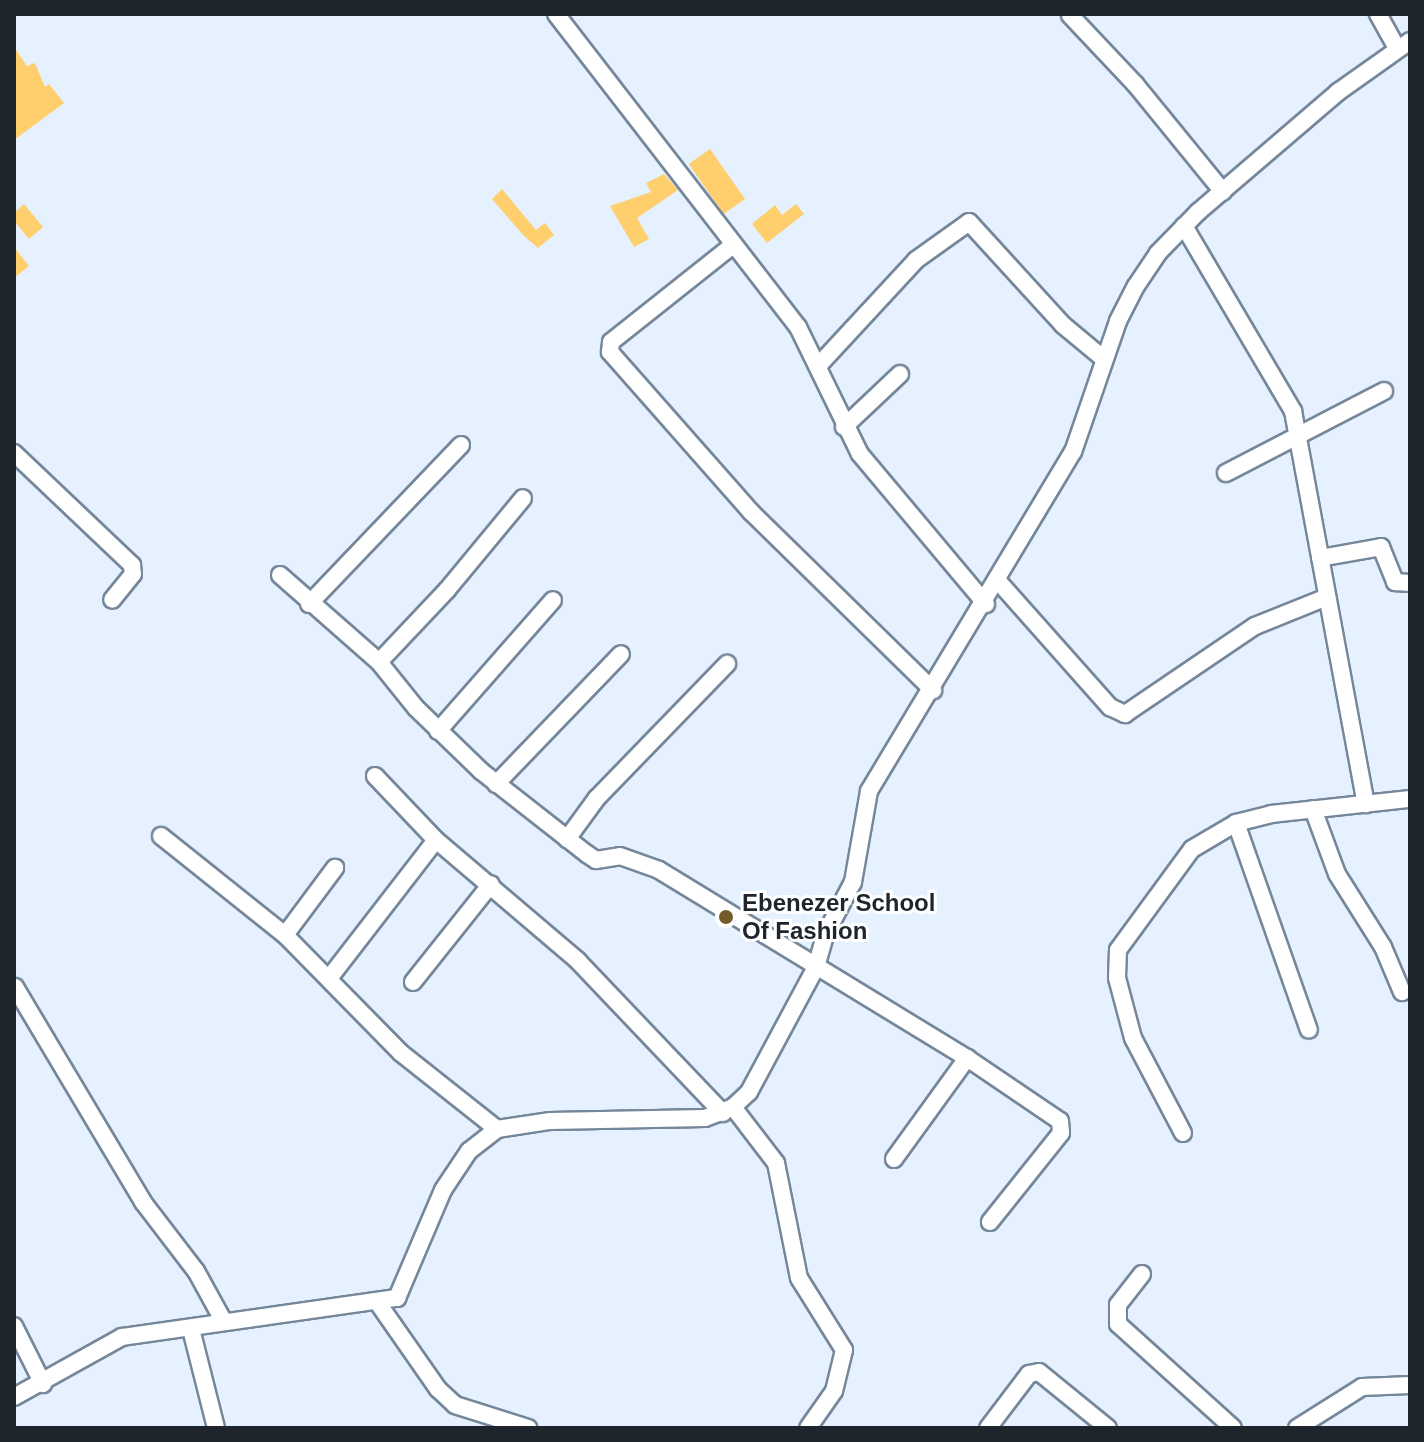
<!DOCTYPE html>
<html>
<head>
<meta charset="utf-8">
<style>
	body { margin:0 }
	#map { position:relative; width:1424px; height:1442px; overflow:hidden; background:#e5f1fe; font-family:Helvetica,sans-serif }
	div>[style] { position:absolute }
	.building>* { inset:0; background:#ffce6d; transform-origin:0 0 }
	.roads { filter:drop-shadow(2px 0 #75879a) drop-shadow(-2px 0 #75879a) drop-shadow(0 2px #75879a) drop-shadow(0 -2px #75879a) }
	.minor>* { height:16px; margin:-8px; padding:0 8px; transform-origin:8px; border-radius:8px; background:#fff }
	.dots>* { width:22px; height:22px; translate:-50% -50%; box-sizing:border-box; border:4px solid #fff; border-radius:50% }
	span { translate:-50% -50%; white-space:nowrap; text-align:center; line-height:1.15; -webkit-text-stroke:6px #fff; paint-order:stroke }
	.poi-label { font-size:24px; color:#1e252d; font-weight:700 }
	.left { translate:0 -50%; text-align:left }
	.frame { position:absolute; inset:0; border:16px solid #1e252d; pointer-events:none }
</style>
</head>
<body>
<div id="map">
	<div class="building">
		<i style="clip-path:polygon(14px 47px,27px 66px,35px 63px,45px 87px,49px 84px,64px 103px,14px 140px)"></i>
		<i style="left:710px;top:149px;width:61px;height:26px;rotate:55deg"></i>
		<i style="clip-path:polygon(664px 174px,678px 190px,637px 218px,649px 239px,634px 247px,610px 206px,651px 192px,646px 183px)"></i>
		<i style="clip-path:polygon(502px 189px,536px 230px,545px 223px,554px 235px,538px 248px,523px 235px,492px 199px)"></i>
		<i style="clip-path:polygon(24px 204px,43px 227px,29px 239px,14px 221px,14px 213px)"></i>
		<i style="clip-path:polygon(796px 204px,804px 214px,767px 243px,752px 224px,775px 205px,782px 215px)"></i>
		<i style="clip-path:polygon(14px 247px,29px 266px,14px 278px)"></i>
	</div>
	<div class="roads">
		<div class="minor">
			<i style="left:556px;top:14px;width:396px;rotate:52.3deg"></i>
			<i style="left:798px;top:327px;width:141px;rotate:64deg"></i>
			<i style="left:860px;top:454px;width:196px;rotate:50deg"></i>
			<i style="left:1378px;top:14px;width:39px;rotate:61deg"></i>
			<i style="left:1070px;top:15px;width:95px;rotate:46.7deg"></i>
			<i style="left:1135px;top:84px;width:139px;rotate:50.8deg"></i>
			<i style="left:1184px;top:226px;width:215px;rotate:59.5deg"></i>
			<i style="left:1293px;top:411px;width:400px;rotate:79.5deg"></i>
			<i style="left:733px;top:245px;width:156px;rotate:141.5deg"></i>
			<i style="left:611px;top:342px;width:10px;rotate:96deg"></i>
			<i style="left:610px;top:352px;width:213px;rotate:48.6deg"></i>
			<i style="left:751px;top:512px;width:255px;rotate:44.4deg"></i>
			<i style="left:818px;top:366px;width:144px;rotate:-47.2deg"></i>
			<i style="left:916px;top:260px;width:65px;rotate:-35.6deg"></i>
			<i style="left:969px;top:222px;width:139px;rotate:47.6deg"></i>
			<i style="left:1063px;top:325px;width:53px;rotate:39.7deg"></i>
			<i style="left:844px;top:427px;width:77px;rotate:-43.4deg"></i>
			<i style="left:14px;top:453px;width:163px;rotate:43.5deg"></i>
			<i style="left:132px;top:565px;width:9px;rotate:84deg"></i>
			<i style="left:133px;top:574px;width:33px;rotate:129deg"></i>
			<i style="left:1226px;top:473px;width:178px;rotate:-27.4deg"></i>
			<i style="left:1320px;top:558px;width:62px;rotate:-10.2deg"></i>
			<i style="left:1381px;top:547px;width:38px;rotate:68deg"></i>
			<i style="left:1395px;top:582px;width:15px;rotate:4deg"></i>
			<i style="left:280px;top:575px;width:132px;rotate:41.3deg"></i>
			<i style="left:379px;top:662px;width:59px;rotate:51.2deg"></i>
			<i style="left:416px;top:708px;width:91px;rotate:44.1deg"></i>
			<i style="left:481px;top:771px;width:135px;rotate:38.1deg"></i>
			<i style="left:587px;top:854px;width:11px;rotate:34deg"></i>
			<i style="left:596px;top:860px;width:24px;rotate:-9deg"></i>
			<i style="left:620px;top:856px;width:41px;rotate:19.7deg"></i>
			<i style="left:659px;top:870px;width:361px;rotate:31.4deg"></i>
			<i style="left:967px;top:1058px;width:112px;rotate:34.1deg"></i>
			<i style="left:1060px;top:1121px;width:12px;rotate:85deg"></i>
			<i style="left:1061px;top:1133px;width:114px;rotate:128.6deg"></i>
			<i style="left:998px;top:581px;width:169px;rotate:48.4deg"></i>
			<i style="left:1110px;top:707px;width:17px;rotate:25deg"></i>
			<i style="left:1125px;top:714px;width:157px;rotate:-34.1deg"></i>
			<i style="left:1255px;top:626px;width:78px;rotate:-21.9deg"></i>
			<i style="left:309px;top:604px;width:220px;rotate:-46.3deg"></i>
			<i style="left:379px;top:662px;width:99px;rotate:-46.6deg"></i>
			<i style="left:447px;top:590px;width:119px;rotate:-50.4deg"></i>
			<i style="left:438px;top:731px;width:174px;rotate:-48.7deg"></i>
			<i style="left:375px;top:776px;width:88px;rotate:46.4deg"></i>
			<i style="left:436px;top:840px;width:187px;rotate:40.4deg"></i>
			<i style="left:578px;top:961px;width:210px;rotate:46.4deg"></i>
			<i style="left:496px;top:784px;width:180px;rotate:-46.1deg"></i>
			<i style="left:1313px;top:809px;width:69px;rotate:69.7deg"></i>
			<i style="left:1337px;top:874px;width:86px;rotate:57.8deg"></i>
			<i style="left:1383px;top:947px;width:49px;rotate:67.1deg"></i>
			<i style="left:1236px;top:823px;width:219px;rotate:70.6deg"></i>
			<i style="left:161px;top:836px;width:159px;rotate:38.6deg"></i>
			<i style="left:285px;top:935px;width:165px;rotate:45.5deg"></i>
			<i style="left:401px;top:1053px;width:122px;rotate:38.4deg"></i>
			<i style="left:567px;top:839px;width:51px;rotate:-53.8deg"></i>
			<i style="left:597px;top:798px;width:187px;rotate:-45.9deg"></i>
			<i style="left:285px;top:935px;width:84px;rotate:-53.3deg"></i>
			<i style="left:330px;top:977px;width:173px;rotate:-52.3deg"></i>
			<i style="left:413px;top:982px;width:125px;rotate:-51.5deg"></i>
			<i style="left:15px;top:987px;width:250px;rotate:59.2deg"></i>
			<i style="left:143px;top:1202px;width:87px;rotate:52.5deg"></i>
			<i style="left:196px;top:1271px;width:58px;rotate:61.2deg"></i>
			<i style="left:733px;top:1107px;width:71px;rotate:52.5deg"></i>
			<i style="left:776px;top:1163px;width:117px;rotate:78.7deg"></i>
			<i style="left:799px;top:1278px;width:85px;rotate:58deg"></i>
			<i style="left:844px;top:1350px;width:42px;rotate:103.7deg"></i>
			<i style="left:834px;top:1391px;width:45px;rotate:125.1deg"></i>
			<i style="left:1183px;top:1133px;width:107px;rotate:-117.8deg"></i>
			<i style="left:1133px;top:1038px;width:62px;rotate:-104.9deg"></i>
			<i style="left:1117px;top:978px;width:28px;rotate:-88deg"></i>
			<i style="left:1118px;top:950px;width:125px;rotate:-53.8deg"></i>
			<i style="left:1192px;top:849px;width:51px;rotate:-30.6deg"></i>
			<i style="left:1236px;top:823px;width:36px;rotate:-14deg"></i>
			<i style="left:1271px;top:814px;width:140px;rotate:-6.2deg"></i>
			<i style="left:894px;top:1159px;width:125px;rotate:-54.1deg"></i>
			<i style="left:1142px;top:1274px;width:39px;rotate:128deg"></i>
			<i style="left:1118px;top:1305px;width:19px;rotate:90deg"></i>
			<i style="left:1118px;top:1324px;width:155px;rotate:42.1deg"></i>
			<i style="left:378px;top:1303px;width:105px;rotate:55.1deg"></i>
			<i style="left:438px;top:1389px;width:23px;rotate:43deg"></i>
			<i style="left:455px;top:1405px;width:77px;rotate:17.5deg"></i>
			<i style="left:14px;top:1326px;width:65px;rotate:63.4deg"></i>
			<i style="left:191px;top:1329px;width:102px;rotate:75.8deg"></i>
			<i style="left:14px;top:1397px;width:124px;rotate:-29.1deg"></i>
			<i style="left:122px;top:1337px;width:278px;rotate:-8.1deg"></i>
			<i style="left:397px;top:1298px;width:117px;rotate:-66.9deg"></i>
			<i style="left:443px;top:1190px;width:47px;rotate:-56.3deg"></i>
			<i style="left:469px;top:1151px;width:36px;rotate:-38deg"></i>
			<i style="left:497px;top:1129px;width:54px;rotate:-8.6deg"></i>
			<i style="left:550px;top:1121px;width:155px;rotate:-1.1deg"></i>
			<i style="left:705px;top:1118px;width:30px;rotate:-21deg"></i>
			<i style="left:733px;top:1107px;width:22px;rotate:-43deg"></i>
			<i style="left:749px;top:1092px;width:142px;rotate:-61.8deg"></i>
			<i style="left:816px;top:967px;width:33px;rotate:-74deg"></i>
			<i style="left:825px;top:935px;width:60px;rotate:-62.2deg"></i>
			<i style="left:853px;top:882px;width:92px;rotate:-80deg"></i>
			<i style="left:869px;top:791px;width:396px;rotate:-59deg"></i>
			<i style="left:1073px;top:452px;width:139px;rotate:-71deg"></i>
			<i style="left:1118px;top:321px;width:39px;rotate:-63deg"></i>
			<i style="left:1136px;top:286px;width:40px;rotate:-56deg"></i>
			<i style="left:1158px;top:253px;width:57px;rotate:-45.7deg"></i>
			<i style="left:1198px;top:212px;width:184px;rotate:-40.6deg"></i>
			<i style="left:1338px;top:92px;width:88px;rotate:-35.3deg"></i>
			<i style="left:988px;top:1428px;width:68px;rotate:-52.8deg"></i>
			<i style="left:1029px;top:1374px;width:10px;rotate:-11deg"></i>
			<i style="left:1039px;top:1372px;width:89px;rotate:39.1deg"></i>
			<i style="left:1297px;top:1428px;width:77px;rotate:-32.2deg"></i>
			<i style="left:1362px;top:1387px;width:48px;rotate:-2.4deg"></i>
		</div>
	</div>
	<div class="dots">
		<i style="left:726px;top:917px;background:#735b2c"></i>
	</div>
	<div class="poi-label">
		<span class="left" style="left:742px;top:917px">Ebenezer School<br>Of Fashion</span>
	</div>
	<div class="frame"></div>
</div>
</body>
</html>
